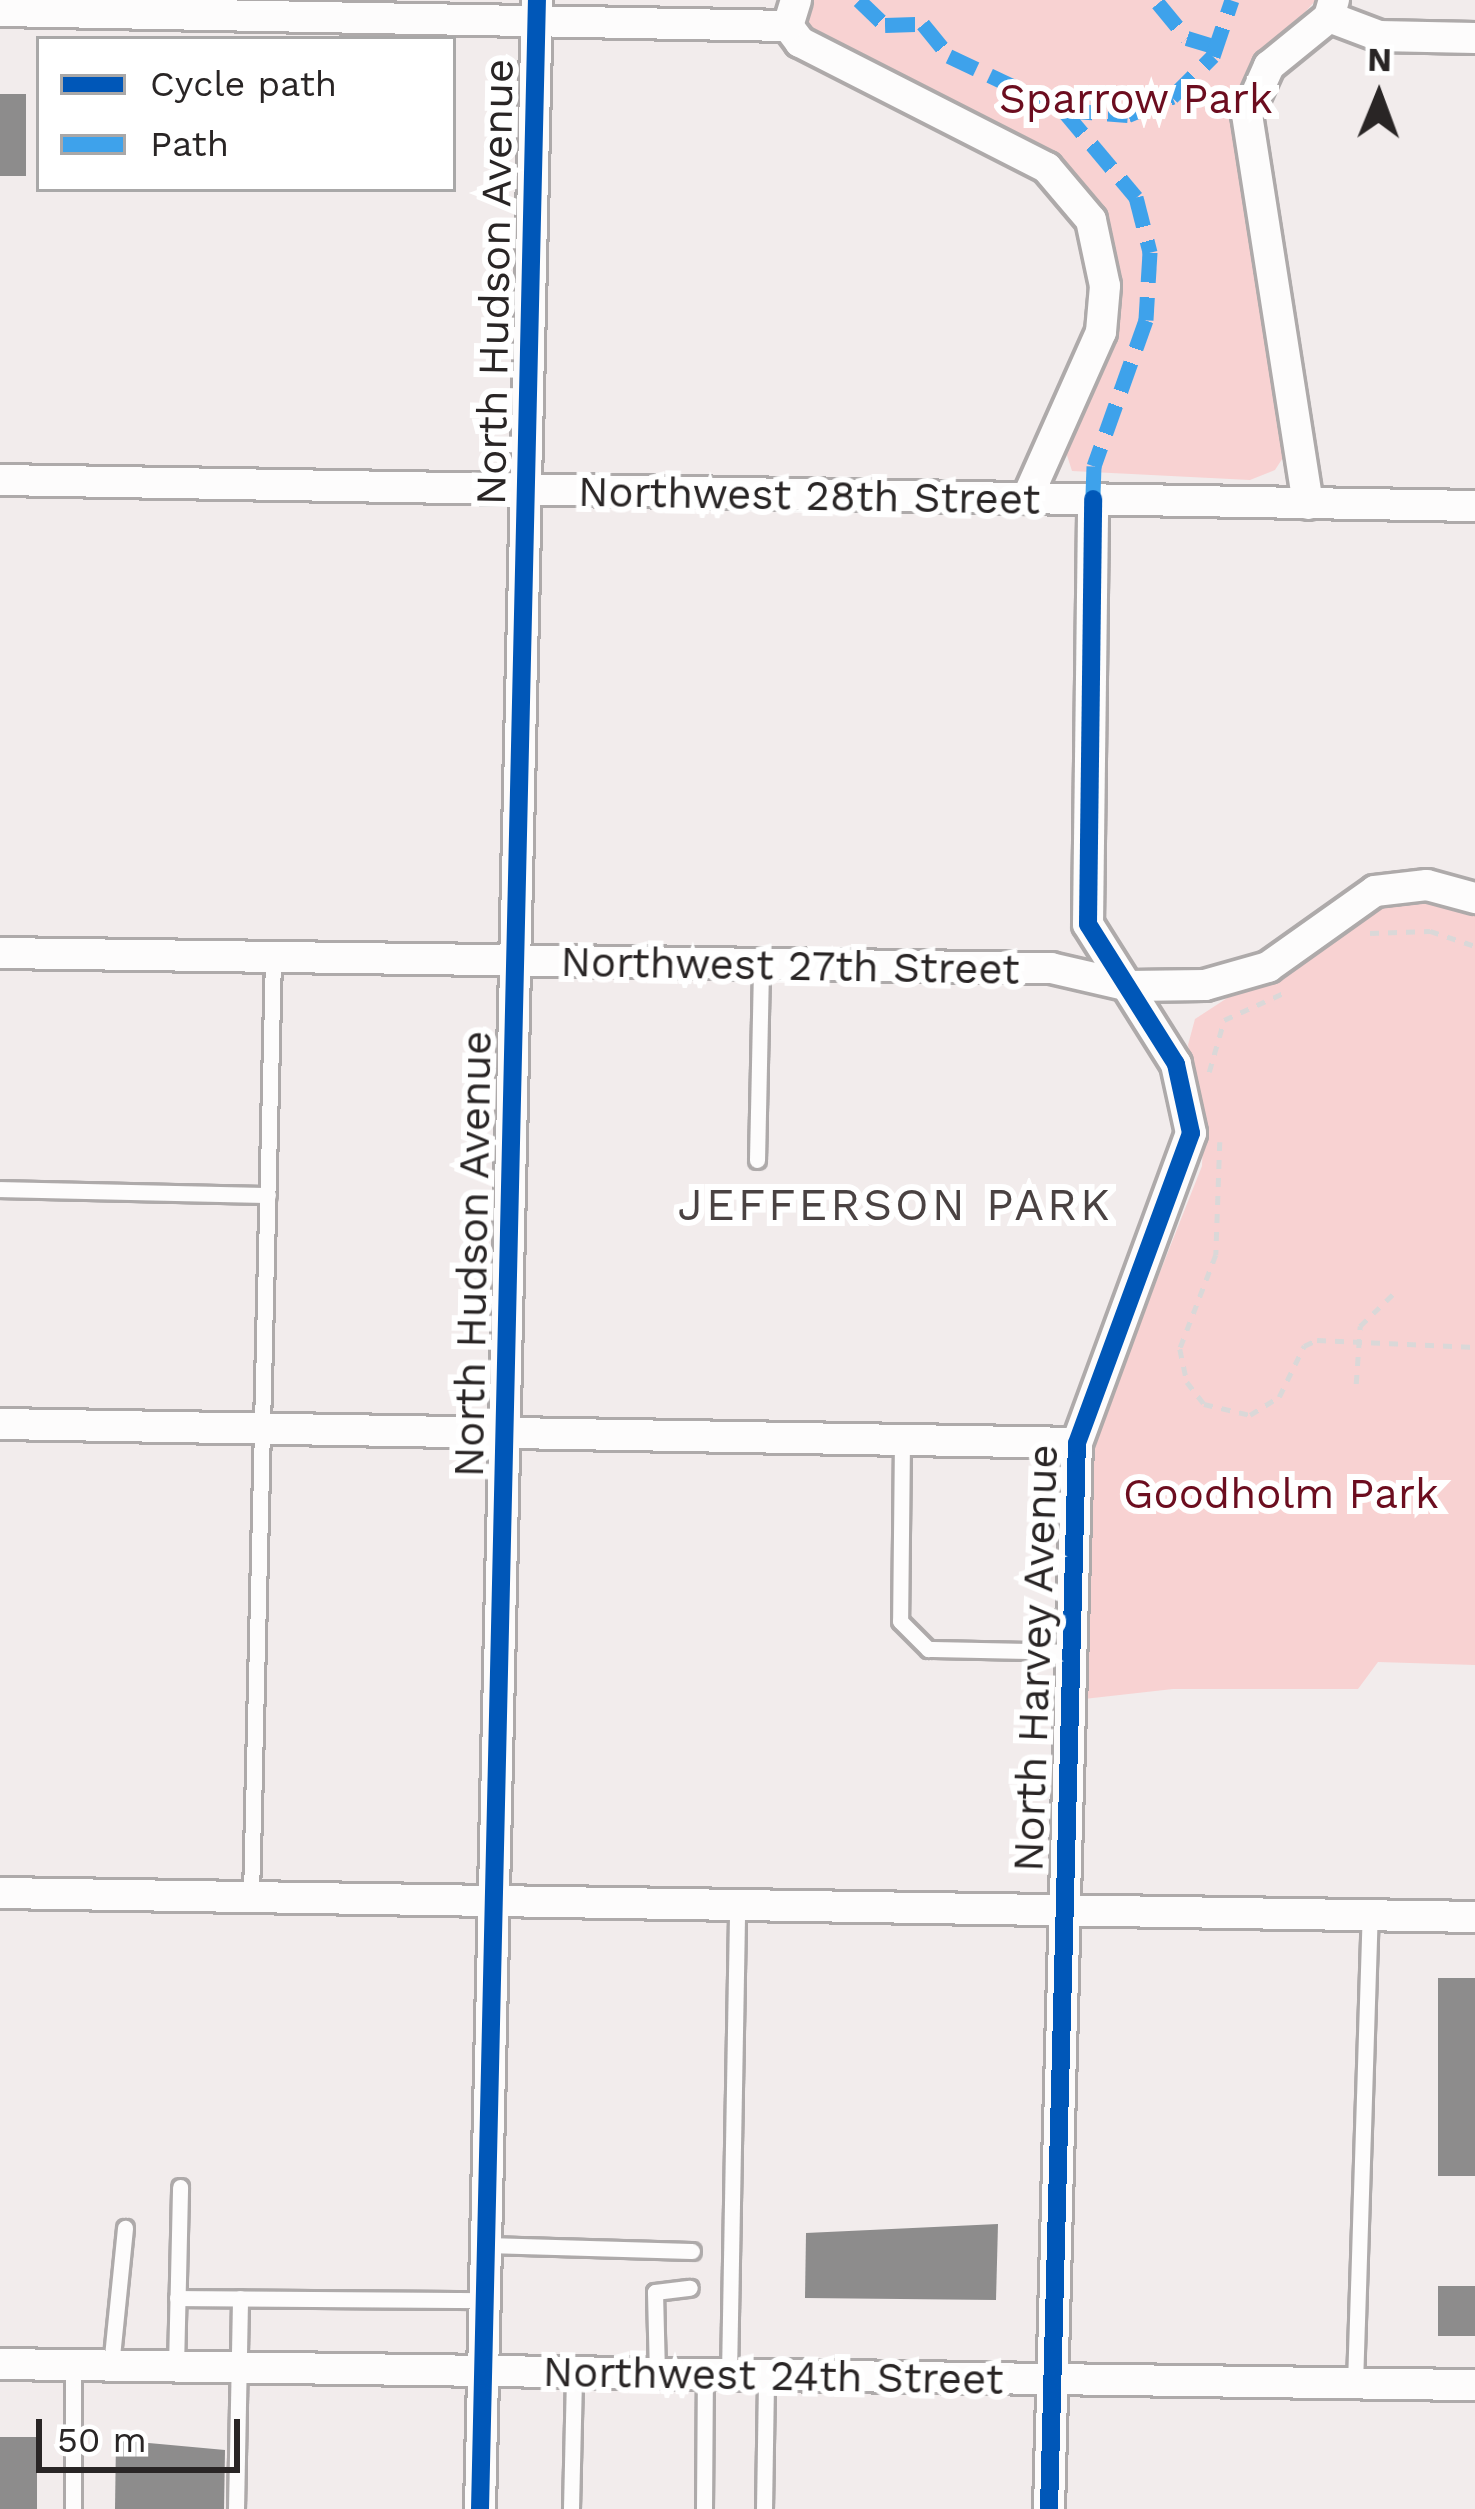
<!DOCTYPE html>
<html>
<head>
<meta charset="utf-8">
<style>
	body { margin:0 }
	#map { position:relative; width:1475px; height:2509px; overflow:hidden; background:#f2ecec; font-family:"Work Sans",sans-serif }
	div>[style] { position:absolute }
	.green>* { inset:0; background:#f8d2d2 }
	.building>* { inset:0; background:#8d8c8c; transform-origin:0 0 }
	.path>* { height:4.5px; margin-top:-2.25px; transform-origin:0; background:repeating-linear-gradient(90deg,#dad8d8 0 9px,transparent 0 18px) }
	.roads { filter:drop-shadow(3px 0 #aeaaaa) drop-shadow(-3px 0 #aeaaaa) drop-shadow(0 3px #aeaaaa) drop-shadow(0 -3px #aeaaaa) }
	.service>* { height:15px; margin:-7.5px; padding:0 7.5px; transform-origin:7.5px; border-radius:7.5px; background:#fdfcfc }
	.minor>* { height:30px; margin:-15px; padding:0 15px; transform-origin:15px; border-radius:15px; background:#fdfcfc }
	.quiet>* { height:15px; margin-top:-7.5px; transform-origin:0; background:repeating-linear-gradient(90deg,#3ea2eb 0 30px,transparent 0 45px) }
	.cycleway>* { height:18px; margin:-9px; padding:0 9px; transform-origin:9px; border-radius:9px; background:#0057b8 }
	span { translate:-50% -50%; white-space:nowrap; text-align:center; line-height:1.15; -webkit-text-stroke:12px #fff; paint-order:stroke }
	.park-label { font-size:42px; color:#6c0d1f }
	.street-label { font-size:42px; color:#292525 }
	.neighbourhood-label { font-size:45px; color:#4a4242; letter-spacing:3px }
	.legend { position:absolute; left:36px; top:36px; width:420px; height:156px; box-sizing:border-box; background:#fff; border:3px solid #a9a8a8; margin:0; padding:15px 21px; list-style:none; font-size:36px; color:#292525 }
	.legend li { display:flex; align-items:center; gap:24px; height:60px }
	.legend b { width:60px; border:3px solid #a9a8a8 }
	.north { position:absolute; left:1319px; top:36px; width:120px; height:120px; -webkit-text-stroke:9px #fff; paint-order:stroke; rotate:1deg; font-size:33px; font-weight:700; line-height:48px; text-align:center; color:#292525 }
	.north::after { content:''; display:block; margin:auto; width:42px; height:54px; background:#292525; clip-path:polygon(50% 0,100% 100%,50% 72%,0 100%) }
	.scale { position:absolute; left:36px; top:2419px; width:204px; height:54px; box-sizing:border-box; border:6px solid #292525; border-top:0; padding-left:15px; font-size:36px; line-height:42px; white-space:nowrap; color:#292525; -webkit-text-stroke:9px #fff; paint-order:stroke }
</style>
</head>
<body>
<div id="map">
	<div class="green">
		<i style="clip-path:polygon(810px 0,1316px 0,1251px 72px,1236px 113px,1286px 453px,1275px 470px,1250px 480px,1072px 471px,1065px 449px,1101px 367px,1115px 291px,1111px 243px,1089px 193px,1055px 158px,814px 40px,804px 26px)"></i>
		<i style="clip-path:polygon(1444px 898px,1475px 911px,1475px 1665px,1378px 1662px,1358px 1689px,1173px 1689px,1084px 1699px,1088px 1454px,1202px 1166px,1204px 1116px,1188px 1045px,1195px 1019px,1373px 903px)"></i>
	</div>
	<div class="building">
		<i style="left:0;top:94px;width:26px;height:82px"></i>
		<i style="left:1438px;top:1978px;width:37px;height:198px"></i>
		<i style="clip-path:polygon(998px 2224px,996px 2300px,805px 2298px,806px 2233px)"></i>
		<i style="left:1438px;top:2286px;width:37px;height:50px"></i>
		<i style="left:0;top:2437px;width:37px;height:72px"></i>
		<i style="clip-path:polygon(116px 2440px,225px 2450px,224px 2509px,115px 2509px)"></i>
	</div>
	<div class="path">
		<i style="left:1370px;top:933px;width:60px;rotate:-1.9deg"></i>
		<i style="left:1430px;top:931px;width:47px;rotate:18.4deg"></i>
		<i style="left:1209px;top:1072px;width:54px;rotate:-73.9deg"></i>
		<i style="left:1224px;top:1020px;width:70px;rotate:-24.4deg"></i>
		<i style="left:1220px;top:1142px;width:113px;rotate:92deg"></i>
		<i style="left:1216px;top:1255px;width:101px;rotate:111deg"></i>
		<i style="left:1180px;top:1349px;width:34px;rotate:78deg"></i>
		<i style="left:1187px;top:1382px;width:28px;rotate:52deg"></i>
		<i style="left:1204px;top:1404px;width:47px;rotate:13.4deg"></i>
		<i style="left:1250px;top:1415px;width:34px;rotate:-32deg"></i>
		<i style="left:1279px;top:1397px;width:57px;rotate:-63.9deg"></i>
		<i style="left:1304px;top:1346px;width:14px;rotate:-25deg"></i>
		<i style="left:1317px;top:1340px;width:158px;rotate:2.5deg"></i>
		<i style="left:1356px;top:1384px;width:58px;rotate:-86.1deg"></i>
		<i style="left:1360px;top:1326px;width:47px;rotate:-44.1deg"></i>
	</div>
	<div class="roads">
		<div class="service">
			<i style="left:757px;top:1160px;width:193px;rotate:-88.8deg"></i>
			<i style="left:0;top:1189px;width:268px;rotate:1.3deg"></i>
			<i style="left:902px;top:1440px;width:181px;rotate:90.6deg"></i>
			<i style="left:900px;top:1621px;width:40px;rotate:45deg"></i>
			<i style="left:928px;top:1649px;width:141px;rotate:1.2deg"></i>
			<i style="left:251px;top:1897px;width:939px;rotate:-88.66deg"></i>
			<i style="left:486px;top:2245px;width:206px;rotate:1.7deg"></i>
			<i style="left:177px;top:2298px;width:308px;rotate:0.4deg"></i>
			<i style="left:111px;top:2366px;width:139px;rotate:-84.2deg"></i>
			<i style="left:176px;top:2367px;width:180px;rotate:-88.7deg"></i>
			<i style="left:657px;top:2374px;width:82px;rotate:-91.4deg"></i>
			<i style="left:655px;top:2292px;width:35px;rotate:-7deg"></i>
			<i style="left:729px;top:2375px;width:470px;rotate:-89deg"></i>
			<i style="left:1355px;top:2384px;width:469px;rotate:-88.2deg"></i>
			<i style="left:73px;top:2509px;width:144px;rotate:-90deg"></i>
			<i style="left:236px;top:2509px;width:211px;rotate:-88.9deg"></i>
			<i style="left:571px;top:2509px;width:136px;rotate:-88.7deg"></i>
			<i style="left:704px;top:2509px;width:134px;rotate:-89.6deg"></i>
			<i style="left:764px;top:2509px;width:133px;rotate:-89.1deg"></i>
		</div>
		<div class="minor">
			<i style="left:796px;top:0;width:27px;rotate:107deg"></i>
			<i style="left:788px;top:26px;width:20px;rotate:53deg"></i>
			<i style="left:800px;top:42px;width:277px;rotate:27deg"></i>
			<i style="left:1047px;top:168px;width:68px;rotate:49.8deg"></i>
			<i style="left:1091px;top:220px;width:67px;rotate:78deg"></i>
			<i style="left:1105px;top:286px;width:46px;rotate:95deg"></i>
			<i style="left:1101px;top:332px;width:182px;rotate:114deg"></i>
			<i style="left:0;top:11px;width:788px;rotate:1.09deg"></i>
			<i style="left:1329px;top:17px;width:53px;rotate:20.8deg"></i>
			<i style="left:1379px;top:36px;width:96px;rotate:1.2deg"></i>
			<i style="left:0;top:480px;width:1475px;rotate:1.01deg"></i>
			<i style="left:1308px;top:504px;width:394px;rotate:-98.9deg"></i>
			<i style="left:1247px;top:115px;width:54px;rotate:-65.8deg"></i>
			<i style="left:1269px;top:66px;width:77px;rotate:-39.2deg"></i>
			<i style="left:1329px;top:17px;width:18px;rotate:-74deg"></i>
			<i style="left:0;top:953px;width:1051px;rotate:0.82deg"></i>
			<i style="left:1051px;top:968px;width:80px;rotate:13deg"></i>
			<i style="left:1129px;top:986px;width:76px;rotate:-0.8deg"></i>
			<i style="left:1205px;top:985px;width:66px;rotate:-15.9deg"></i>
			<i style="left:1268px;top:967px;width:131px;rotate:-35.4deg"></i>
			<i style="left:1375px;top:891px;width:52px;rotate:-6.6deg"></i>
			<i style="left:1427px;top:885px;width:50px;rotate:15.2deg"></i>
			<i style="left:0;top:1424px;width:1077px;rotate:1.01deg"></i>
			<i style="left:0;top:1893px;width:1475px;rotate:0.93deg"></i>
			<i style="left:0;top:2364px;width:1475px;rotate:0.82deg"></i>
			<i style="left:480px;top:2509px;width:2510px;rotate:-88.7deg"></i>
			<i style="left:1049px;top:2509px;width:1066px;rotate:-88.5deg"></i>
			<i style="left:1077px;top:1443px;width:330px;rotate:-69.8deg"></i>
			<i style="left:1191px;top:1133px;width:71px;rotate:-102.3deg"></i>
			<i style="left:1176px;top:1064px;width:165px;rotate:-122.2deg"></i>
			<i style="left:1088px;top:924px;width:425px;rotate:-89.3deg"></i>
		</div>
	</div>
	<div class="quiet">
		<i style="left:859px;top:0;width:36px;rotate:44deg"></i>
		<i style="left:885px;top:25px;width:38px;rotate:-2deg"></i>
		<i style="left:923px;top:24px;width:41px;rotate:50.9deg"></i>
		<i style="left:949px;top:56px;width:126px;rotate:25.3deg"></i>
		<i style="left:1063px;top:110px;width:114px;rotate:50deg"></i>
		<i style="left:1136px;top:197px;width:57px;rotate:75.7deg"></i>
		<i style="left:1150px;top:252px;width:68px;rotate:93.4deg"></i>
		<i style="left:1146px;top:320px;width:155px;rotate:109.6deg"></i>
		<i style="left:1094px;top:466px;width:33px;rotate:92deg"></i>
		<i style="left:1158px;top:3px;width:45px;rotate:50.4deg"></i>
		<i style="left:1187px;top:38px;width:28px;rotate:17deg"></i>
		<i style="left:1063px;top:110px;width:65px;rotate:4.4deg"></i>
		<i style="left:1128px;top:115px;width:48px;rotate:-22.2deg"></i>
		<i style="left:1172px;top:97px;width:58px;rotate:-45deg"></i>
		<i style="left:1213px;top:56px;width:59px;rotate:-71.3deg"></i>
	</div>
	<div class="cycleway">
		<i style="left:480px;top:2509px;width:2510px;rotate:-88.7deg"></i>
		<i style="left:1049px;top:2509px;width:1066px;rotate:-88.5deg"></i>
		<i style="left:1077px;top:1443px;width:330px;rotate:-69.8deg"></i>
		<i style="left:1191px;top:1133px;width:71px;rotate:-102.3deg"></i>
		<i style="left:1176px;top:1064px;width:165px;rotate:-122.2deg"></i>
		<i style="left:1088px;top:924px;width:425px;rotate:-89.3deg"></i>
	</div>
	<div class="park-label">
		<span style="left:1136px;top:99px">Sparrow Park</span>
		<span style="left:1281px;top:1494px">Goodholm Park</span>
	</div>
	<div class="street-label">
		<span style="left:495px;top:282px;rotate:-89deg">North Hudson Avenue</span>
		<span style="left:809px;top:496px;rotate:1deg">Northwest 28th Street</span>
		<span style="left:790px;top:966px;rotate:1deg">Northwest 27th Street</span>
		<span style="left:473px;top:1254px;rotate:-89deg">North Hudson Avenue</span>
		<span style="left:1036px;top:1658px;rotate:-88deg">North Harvey Avenue</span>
		<span style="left:773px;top:2376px;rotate:1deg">Northwest 24th Street</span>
	</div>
	<div class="neighbourhood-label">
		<span style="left:895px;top:1205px">JEFFERSON PARK</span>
	</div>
	<ul class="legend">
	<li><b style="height:15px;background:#0057b8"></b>Cycle path</li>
	<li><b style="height:15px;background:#3ea2eb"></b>Path</li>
	</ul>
	<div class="north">N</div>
	<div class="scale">50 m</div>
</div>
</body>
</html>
